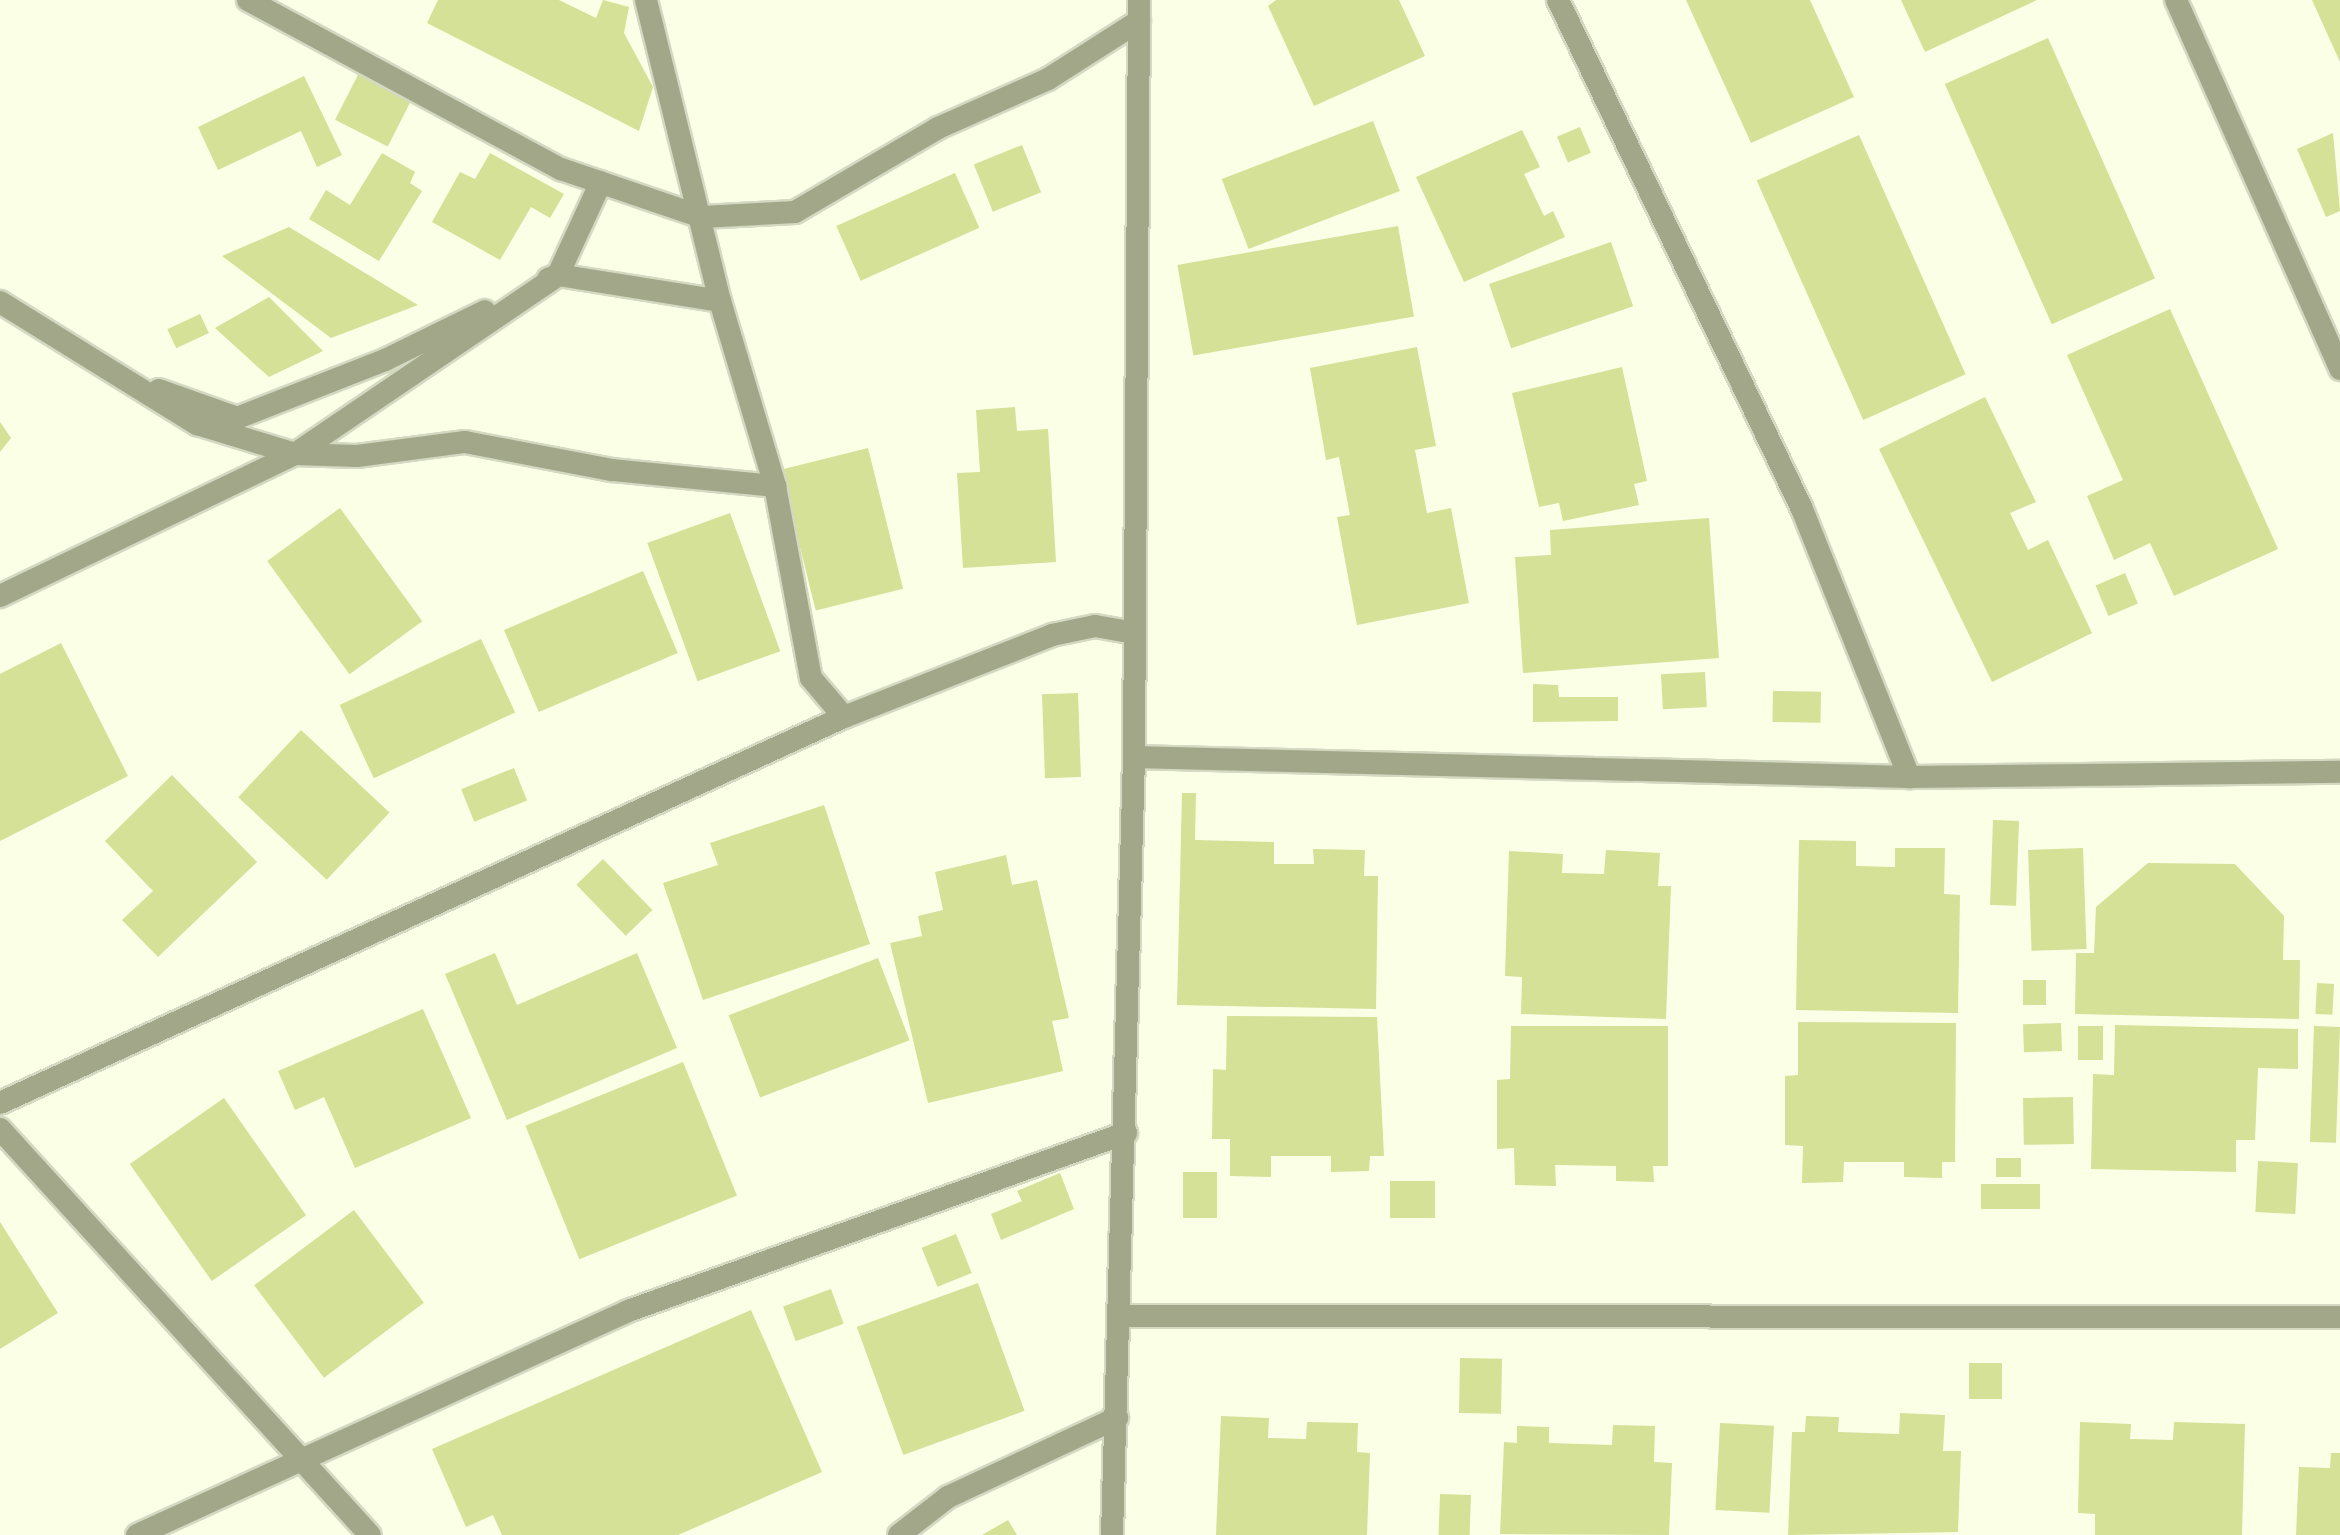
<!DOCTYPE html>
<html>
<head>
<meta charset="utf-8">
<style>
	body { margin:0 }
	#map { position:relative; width:2340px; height:1535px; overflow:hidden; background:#faffe6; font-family:"Fira Sans Condensed",sans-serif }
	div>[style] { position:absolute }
	.building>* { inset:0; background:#d4e196; transform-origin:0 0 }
	.roads { filter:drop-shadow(2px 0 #d4d9c2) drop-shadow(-2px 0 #d4d9c2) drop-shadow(0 2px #d4d9c2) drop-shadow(0 -2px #d4d9c2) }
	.minor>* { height:22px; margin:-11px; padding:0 11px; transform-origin:11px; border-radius:11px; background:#a1a788 }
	span { translate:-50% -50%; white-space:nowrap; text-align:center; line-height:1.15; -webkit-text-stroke:6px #faffe6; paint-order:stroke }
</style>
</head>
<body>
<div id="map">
	<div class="building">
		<i style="clip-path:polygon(438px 0,559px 0,596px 18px,603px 0,629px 7px,624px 33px,653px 87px,639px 131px,427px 23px)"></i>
		<i style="clip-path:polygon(1399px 0,1425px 56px,1314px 106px,1268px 6px,1276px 0)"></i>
		<i style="clip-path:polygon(1686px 0,1810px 0,1854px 97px,1751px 143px)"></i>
		<i style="clip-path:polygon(1901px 0,2037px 0,1925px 52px)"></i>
		<i style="clip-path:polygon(2312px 0,2340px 0,2340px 62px)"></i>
		<i style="left:2048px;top:38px;width:263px;height:113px;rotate:66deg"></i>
		<i style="left:361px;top:69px;width:59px;height:57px;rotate:27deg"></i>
		<i style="clip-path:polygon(304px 76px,342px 155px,317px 167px,301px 131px,218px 170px,198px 127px)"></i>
		<i style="left:1373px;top:121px;width:75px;height:162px;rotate:69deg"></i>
		<i style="left:1580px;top:127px;width:28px;height:25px;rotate:67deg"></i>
		<i style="clip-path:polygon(1522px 130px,1540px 167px,1524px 174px,1544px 216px,1553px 211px,1565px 237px,1464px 282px,1416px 177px)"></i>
		<i style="clip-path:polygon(2333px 133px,2340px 211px,2326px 217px,2297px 149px)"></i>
		<i style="left:1859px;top:135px;width:262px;height:112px;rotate:66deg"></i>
		<i style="left:1022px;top:145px;width:51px;height:52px;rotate:68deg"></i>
		<i style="clip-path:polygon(382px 153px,415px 172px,410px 183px,422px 191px,379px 261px,309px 219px,326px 190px,350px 205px)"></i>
		<i style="clip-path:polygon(490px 153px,564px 194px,550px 218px,531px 207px,500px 260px,432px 222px,460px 172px,475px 179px)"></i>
		<i style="left:955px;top:173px;width:60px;height:130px;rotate:66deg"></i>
		<i style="left:1398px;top:226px;width:92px;height:224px;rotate:80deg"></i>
		<i style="clip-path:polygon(289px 227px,418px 305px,331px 338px,222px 256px)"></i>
		<i style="left:1611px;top:242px;width:68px;height:129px;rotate:71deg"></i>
		<i style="clip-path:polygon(269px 297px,323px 351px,269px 377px,215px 328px)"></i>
		<i style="clip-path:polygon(2170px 309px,2278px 549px,2174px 596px,2150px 543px,2114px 560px,2087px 496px,2123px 480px,2067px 355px)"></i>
		<i style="left:200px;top:314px;width:21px;height:36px;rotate:65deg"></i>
		<i style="clip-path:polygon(1417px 347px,1436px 446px,1415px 450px,1427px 513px,1451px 508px,1469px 603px,1357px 625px,1337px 517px,1350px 515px,1339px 457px,1326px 460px,1310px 368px)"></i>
		<i style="clip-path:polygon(1622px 367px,1647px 481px,1634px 484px,1639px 505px,1563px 521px,1559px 503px,1539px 507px,1512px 393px)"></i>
		<i style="clip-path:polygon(1985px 397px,2036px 502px,2010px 513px,2028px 550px,2048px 540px,2092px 633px,1992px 682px,1879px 449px)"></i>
		<i style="clip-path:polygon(1015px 407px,1017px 431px,1048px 429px,1056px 562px,963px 568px,957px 473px,980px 472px,976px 410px)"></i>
		<i style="clip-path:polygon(0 422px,11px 438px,0 452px)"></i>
		<i style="left:868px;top:448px;width:145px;height:90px;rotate:76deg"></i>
		<i style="left:340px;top:508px;width:140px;height:90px;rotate:54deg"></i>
		<i style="left:730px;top:513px;width:147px;height:88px;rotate:70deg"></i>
		<i style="clip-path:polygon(1709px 518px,1719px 658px,1523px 673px,1515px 557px,1551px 555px,1550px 530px)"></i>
		<i style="left:643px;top:571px;width:89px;height:151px;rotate:67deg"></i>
		<i style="left:2125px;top:573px;width:33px;height:32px;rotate:67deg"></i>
		<i style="left:481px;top:639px;width:81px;height:156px;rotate:65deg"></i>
		<i style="clip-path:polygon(61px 643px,128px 776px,0 841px,0 674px)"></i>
		<i style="left:1705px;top:672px;width:35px;height:44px;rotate:87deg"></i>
		<i style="clip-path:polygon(1533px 684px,1558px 685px,1559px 697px,1618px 697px,1618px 721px,1533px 722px)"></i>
		<i style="left:1773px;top:691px;width:48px;height:31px;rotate:1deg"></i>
		<i style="left:1078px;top:693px;width:84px;height:36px;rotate:88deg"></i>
		<i style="left:301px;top:730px;width:121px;height:92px;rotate:43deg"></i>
		<i style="left:514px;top:768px;width:35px;height:57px;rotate:68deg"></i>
		<i style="clip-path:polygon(172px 775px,257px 862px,158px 957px,122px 920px,153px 891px,105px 841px)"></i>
		<i style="clip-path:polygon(1182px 793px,1196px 793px,1195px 840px,1274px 842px,1274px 864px,1314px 864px,1313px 849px,1365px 850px,1364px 876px,1378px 876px,1376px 1009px,1177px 1005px)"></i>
		<i style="clip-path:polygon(824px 805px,870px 944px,703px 1000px,663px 883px,718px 865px,710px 843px)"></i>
		<i style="left:1993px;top:820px;width:26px;height:85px;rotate:2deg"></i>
		<i style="clip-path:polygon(1799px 840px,1856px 841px,1856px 866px,1895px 867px,1895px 848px,1945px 848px,1944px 894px,1960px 895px,1958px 1013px,1796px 1010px)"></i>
		<i style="left:2083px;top:848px;width:101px;height:55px;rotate:88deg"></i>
		<i style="clip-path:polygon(1606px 850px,1660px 853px,1658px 886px,1671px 886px,1666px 1019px,1521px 1014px,1522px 977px,1505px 976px,1509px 851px,1563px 854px,1562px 873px,1604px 874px)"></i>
		<i style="clip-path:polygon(1006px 855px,1012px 885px,1037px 880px,1069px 1018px,1052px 1021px,1063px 1071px,928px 1103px,890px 943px,922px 936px,918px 916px,943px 910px,935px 872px)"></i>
		<i style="left:603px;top:859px;width:71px;height:37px;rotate:46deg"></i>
		<i style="clip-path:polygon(2148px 863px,2235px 864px,2284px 916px,2283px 960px,2300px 960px,2299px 1019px,2075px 1014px,2076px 953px,2094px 953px,2096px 907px)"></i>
		<i style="clip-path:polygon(495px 953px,517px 1005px,637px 953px,677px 1048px,507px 1120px,445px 974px)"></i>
		<i style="left:878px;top:958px;width:88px;height:160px;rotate:69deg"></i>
		<i style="left:2023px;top:980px;width:23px;height:25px"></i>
		<i style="left:2317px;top:983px;width:17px;height:31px;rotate:3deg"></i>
		<i style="clip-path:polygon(423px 1009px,471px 1118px,355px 1168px,324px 1097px,295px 1110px,278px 1071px)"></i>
		<i style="clip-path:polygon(1227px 1016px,1377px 1017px,1384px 1156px,1370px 1156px,1369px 1171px,1331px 1172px,1331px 1156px,1271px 1156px,1271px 1177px,1230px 1176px,1230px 1139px,1212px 1139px,1213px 1069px,1226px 1070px)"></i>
		<i style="clip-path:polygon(1798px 1022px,1956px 1023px,1955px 1162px,1942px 1162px,1942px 1178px,1904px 1177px,1904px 1162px,1844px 1162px,1843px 1182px,1802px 1183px,1803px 1146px,1785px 1145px,1785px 1076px,1798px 1075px)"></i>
		<i style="left:2061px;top:1023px;width:28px;height:38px;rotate:88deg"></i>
		<i style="clip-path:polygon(2115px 1025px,2298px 1029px,2298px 1069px,2258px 1068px,2255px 1140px,2236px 1140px,2236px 1172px,2091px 1169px,2093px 1074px,2114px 1075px)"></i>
		<i style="clip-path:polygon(1511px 1026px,1668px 1026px,1668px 1166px,1653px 1166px,1654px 1182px,1616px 1181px,1616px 1166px,1555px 1165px,1556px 1186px,1515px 1185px,1514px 1148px,1497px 1149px,1497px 1080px,1510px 1079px)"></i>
		<i style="left:2103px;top:1026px;width:34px;height:25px;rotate:90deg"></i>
		<i style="left:2314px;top:1026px;width:26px;height:116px;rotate:2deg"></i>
		<i style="left:683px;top:1062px;width:144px;height:170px;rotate:68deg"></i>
		<i style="left:2073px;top:1097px;width:47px;height:50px;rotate:89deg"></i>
		<i style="left:224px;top:1098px;width:143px;height:115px;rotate:55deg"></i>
		<i style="left:2021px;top:1158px;width:19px;height:25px;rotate:90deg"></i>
		<i style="left:2258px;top:1161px;width:40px;height:51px;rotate:3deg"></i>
		<i style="left:1217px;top:1172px;width:46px;height:34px;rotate:90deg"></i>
		<i style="clip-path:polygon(1060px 1173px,1074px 1209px,1001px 1240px,991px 1214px,1022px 1201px,1017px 1191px)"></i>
		<i style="left:1390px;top:1181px;width:45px;height:37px"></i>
		<i style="left:1981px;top:1184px;width:59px;height:25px"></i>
		<i style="left:354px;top:1210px;width:116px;height:125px;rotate:53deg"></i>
		<i style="clip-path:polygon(0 1222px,58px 1313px,0 1349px)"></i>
		<i style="left:956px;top:1234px;width:42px;height:37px;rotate:68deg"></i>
		<i style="left:978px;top:1283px;width:136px;height:129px;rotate:70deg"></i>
		<i style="left:831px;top:1289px;width:37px;height:51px;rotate:70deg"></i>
		<i style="clip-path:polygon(751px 1310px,822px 1472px,678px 1535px,502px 1535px,493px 1515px,466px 1527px,432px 1449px)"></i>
		<i style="left:1460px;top:1358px;width:42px;height:55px;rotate:1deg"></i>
		<i style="left:1969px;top:1363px;width:33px;height:36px"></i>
		<i style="clip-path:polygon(1900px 1413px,1945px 1415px,1943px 1451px,1961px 1451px,1958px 1532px,1788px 1535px,1792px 1432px,1805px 1432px,1806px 1416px,1839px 1417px,1838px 1432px,1899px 1434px)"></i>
		<i style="clip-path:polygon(1221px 1416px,1269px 1418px,1268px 1438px,1306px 1439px,1307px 1422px,1358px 1423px,1357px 1452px,1370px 1453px,1367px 1535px,1216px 1535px)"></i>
		<i style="clip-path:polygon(2080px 1422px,2131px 1424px,2130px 1439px,2173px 1440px,2174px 1422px,2245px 1424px,2242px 1535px,2095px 1535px,2095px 1514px,2078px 1513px)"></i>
		<i style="left:1720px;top:1423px;width:54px;height:87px;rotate:3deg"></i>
		<i style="clip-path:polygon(1613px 1425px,1655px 1426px,1654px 1462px,1672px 1463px,1669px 1535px,1500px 1534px,1504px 1442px,1517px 1443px,1517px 1426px,1549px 1427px,1549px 1443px,1612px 1445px)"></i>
		<i style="clip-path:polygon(2331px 1453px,2340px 1453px,2340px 1535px,2296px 1535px,2299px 1467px,2330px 1468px)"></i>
		<i style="left:1440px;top:1494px;width:31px;height:41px;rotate:2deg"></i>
		<i style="clip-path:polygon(1008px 1520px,1017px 1535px,982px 1535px)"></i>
	</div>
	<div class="roads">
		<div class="minor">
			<i style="left:248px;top:0;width:356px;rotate:28.4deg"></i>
			<i style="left:561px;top:169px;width:149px;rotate:18.8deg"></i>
			<i style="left:702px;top:217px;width:93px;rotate:-3.1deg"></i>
			<i style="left:795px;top:212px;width:166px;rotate:-30.4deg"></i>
			<i style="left:938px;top:128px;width:120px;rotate:-24deg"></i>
			<i style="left:1048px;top:79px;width:108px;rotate:-32.5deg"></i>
			<i style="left:646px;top:0;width:310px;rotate:76.2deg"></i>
			<i style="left:720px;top:301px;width:193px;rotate:73.4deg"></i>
			<i style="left:775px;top:486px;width:195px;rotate:79.4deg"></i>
			<i style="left:811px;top:678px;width:51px;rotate:49.8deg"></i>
			<i style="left:844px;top:717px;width:224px;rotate:-21.5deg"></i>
			<i style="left:1052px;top:635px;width:44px;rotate:-11.8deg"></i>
			<i style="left:1095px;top:626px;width:40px;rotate:10deg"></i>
			<i style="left:1558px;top:0;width:564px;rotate:64.39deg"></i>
			<i style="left:1802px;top:509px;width:289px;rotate:68.2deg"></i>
			<i style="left:2176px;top:0;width:404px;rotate:66deg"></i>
			<i style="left:548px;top:279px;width:11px;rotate:-22deg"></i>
			<i style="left:558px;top:275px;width:164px;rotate:9.1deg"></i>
			<i style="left:0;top:302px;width:232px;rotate:31.8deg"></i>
			<i style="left:197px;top:424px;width:102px;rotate:17deg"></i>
			<i style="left:295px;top:454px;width:62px;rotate:1.8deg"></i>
			<i style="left:357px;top:456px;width:109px;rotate:-7.4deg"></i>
			<i style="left:465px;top:442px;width:150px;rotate:10.8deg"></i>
			<i style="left:612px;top:470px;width:164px;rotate:5.6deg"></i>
			<i style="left:159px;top:390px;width:83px;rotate:19.7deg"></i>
			<i style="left:237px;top:418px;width:159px;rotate:-21.4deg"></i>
			<i style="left:385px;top:360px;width:111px;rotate:-26.1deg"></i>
			<i style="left:0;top:596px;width:327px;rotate:-25.7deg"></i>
			<i style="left:295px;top:454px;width:318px;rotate:-34.2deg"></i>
			<i style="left:558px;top:275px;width:102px;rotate:-65.2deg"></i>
			<i style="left:1134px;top:757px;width:775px;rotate:1.48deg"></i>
			<i style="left:1909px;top:777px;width:431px;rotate:-0.7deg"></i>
			<i style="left:0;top:1103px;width:928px;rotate:-24.58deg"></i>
			<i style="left:0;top:1129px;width:549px;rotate:47.66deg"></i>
			<i style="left:1122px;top:1316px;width:1218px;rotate:0.05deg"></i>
			<i style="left:137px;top:1535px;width:540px;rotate:-24.52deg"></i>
			<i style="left:628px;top:1311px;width:529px;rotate:-19.67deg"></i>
			<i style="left:899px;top:1535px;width:62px;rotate:-37.8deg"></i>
			<i style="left:948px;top:1497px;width:187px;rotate:-25.1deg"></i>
			<i style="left:1112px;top:1535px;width:778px;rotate:-88.38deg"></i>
			<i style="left:1134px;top:757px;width:757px;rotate:-89.62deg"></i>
		</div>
	</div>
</div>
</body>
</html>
